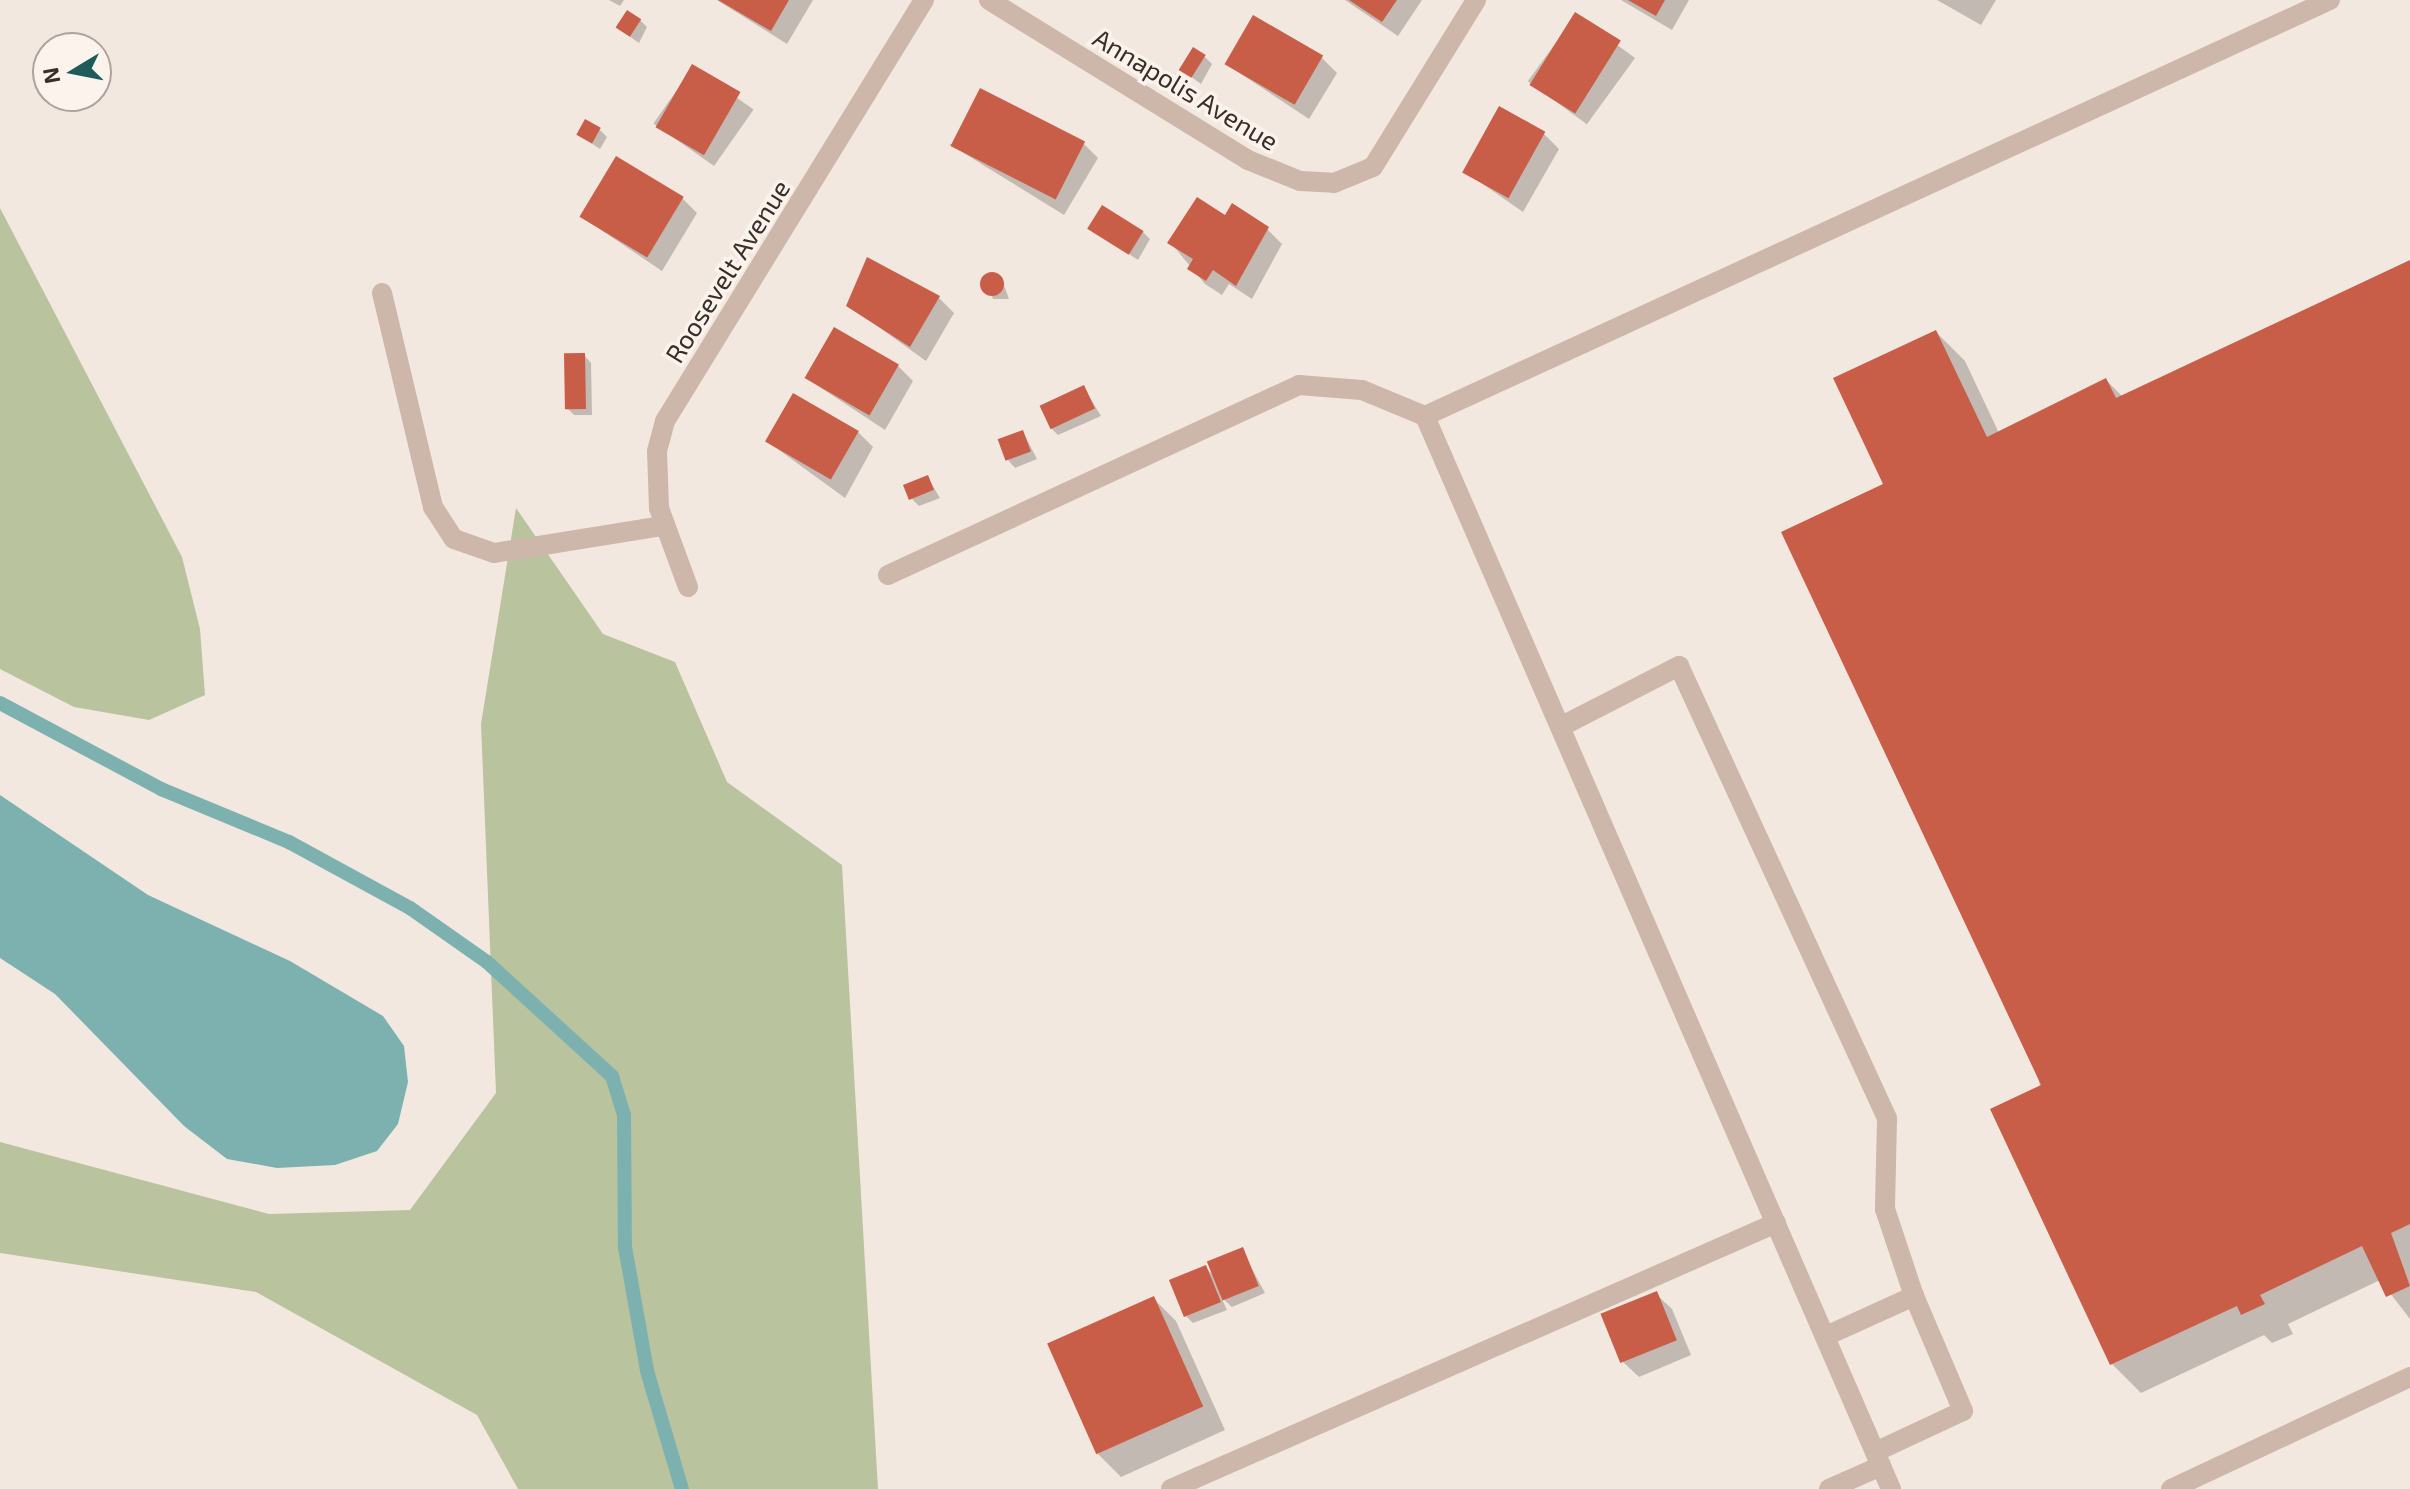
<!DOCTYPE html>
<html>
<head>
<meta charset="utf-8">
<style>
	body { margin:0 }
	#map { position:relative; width:2410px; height:1489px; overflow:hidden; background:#f3e8df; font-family:"Exo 2",sans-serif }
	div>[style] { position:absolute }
	.green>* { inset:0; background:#b9c39e }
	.water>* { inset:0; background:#7db1b0 }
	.shadow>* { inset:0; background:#0003; transform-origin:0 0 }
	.stream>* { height:14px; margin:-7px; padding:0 7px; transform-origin:7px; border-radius:7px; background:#7db1b0 }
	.building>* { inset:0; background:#c85e48; transform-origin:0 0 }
	.round { border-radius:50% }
	.lane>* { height:20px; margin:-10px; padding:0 10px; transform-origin:10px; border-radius:10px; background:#ccb7aa }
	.street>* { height:20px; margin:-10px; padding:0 10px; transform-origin:10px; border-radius:10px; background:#ccb7aa }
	span { translate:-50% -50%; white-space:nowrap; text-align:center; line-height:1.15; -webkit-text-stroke:7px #fbf3ec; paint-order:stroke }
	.street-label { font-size:26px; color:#392e2a }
	.north { position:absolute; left:32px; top:32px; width:80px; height:80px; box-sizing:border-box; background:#fbf3ec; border:2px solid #ada49e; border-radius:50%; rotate:260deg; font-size:22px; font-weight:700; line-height:32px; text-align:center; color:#392e2a }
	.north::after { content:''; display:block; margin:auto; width:28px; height:36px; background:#1e5c5c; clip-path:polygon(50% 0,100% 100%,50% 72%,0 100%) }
</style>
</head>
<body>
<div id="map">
	<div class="green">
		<i style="clip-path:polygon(0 208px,182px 557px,200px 629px,205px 695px,149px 720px,74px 707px,0 669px)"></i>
		<i style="clip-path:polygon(516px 508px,603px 634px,675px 662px,727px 782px,842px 865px,878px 1489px,518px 1489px,477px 1415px,256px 1292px,0 1253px,0 1142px,269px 1214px,410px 1210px,496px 1093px,481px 724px)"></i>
	</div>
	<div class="water">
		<i style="clip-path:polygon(0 795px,148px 895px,290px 961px,383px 1016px,404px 1046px,408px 1082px,398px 1124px,377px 1151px,335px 1165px,277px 1168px,227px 1159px,184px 1126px,55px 994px,0 958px)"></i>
	</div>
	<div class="shadow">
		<i style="clip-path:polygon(609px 0,624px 0,620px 6px)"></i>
		<i style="clip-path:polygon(717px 0,813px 0,787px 44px)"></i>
		<i style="clip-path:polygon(1345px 0,1422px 0,1398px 36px)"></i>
		<i style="clip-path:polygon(1621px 0,1689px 0,1672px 30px)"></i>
		<i style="clip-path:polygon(1937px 0,1996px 0,1981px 25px)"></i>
		<i style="left:1576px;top:15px;width:73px;height:82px;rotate:36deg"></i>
		<i style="clip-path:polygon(640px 20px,647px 27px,639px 43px,619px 29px)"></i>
		<i style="clip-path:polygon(1205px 57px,1212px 64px,1201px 84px,1182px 70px)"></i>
		<i style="clip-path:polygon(1322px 58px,1337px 73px,1309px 119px,1226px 64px)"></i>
		<i style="left:693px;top:67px;width:74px;height:69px;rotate:35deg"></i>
		<i style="clip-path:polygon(600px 130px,607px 137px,600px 149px,579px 135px)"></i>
		<i style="clip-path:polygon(1544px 134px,1559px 149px,1523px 212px,1464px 171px)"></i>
		<i style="clip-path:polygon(1083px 143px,1098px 158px,1064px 215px,949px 144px)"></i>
		<i style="clip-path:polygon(682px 198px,697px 213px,662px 271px,582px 217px)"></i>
		<i style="clip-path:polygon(1225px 218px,1267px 229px,1282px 244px,1252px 299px,1229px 284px,1222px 295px,1205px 284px,1170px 242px)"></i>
		<i style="clip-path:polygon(1091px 229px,1143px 232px,1150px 239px,1138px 260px)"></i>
		<i style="clip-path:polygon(2410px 262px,2410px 1319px,2380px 1280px,2288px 1324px,2293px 1334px,2272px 1343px,2264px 1335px,2141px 1393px,2112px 1364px,1885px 485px,1936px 332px,1965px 361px,1999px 433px,2106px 380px,2123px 397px)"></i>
		<i style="clip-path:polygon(985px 277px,1001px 277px,1009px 299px,993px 299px)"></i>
		<i style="clip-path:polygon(939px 298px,954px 313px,926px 361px,848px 305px)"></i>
		<i style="clip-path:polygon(584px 355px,591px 363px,592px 415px,574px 415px,567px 408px)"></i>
		<i style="clip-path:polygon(898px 366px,913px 381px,885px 430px,806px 378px)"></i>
		<i style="clip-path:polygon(1084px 388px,1101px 416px,1058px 435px,1051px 428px)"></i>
		<i style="clip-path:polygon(858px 432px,873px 447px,845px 498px,768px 442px)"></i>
		<i style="clip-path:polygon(1023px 432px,1037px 459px,1015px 468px,1008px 460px)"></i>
		<i style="clip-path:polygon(928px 478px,940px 498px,919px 506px,912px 499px)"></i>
		<i style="clip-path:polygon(1242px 1250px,1265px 1293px,1232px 1307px,1221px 1297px,1227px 1310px,1193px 1323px,1186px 1316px,1205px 1267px,1215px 1277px)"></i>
		<i style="clip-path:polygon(1656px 1294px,1672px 1309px,1691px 1355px,1639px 1377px,1623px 1362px)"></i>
		<i style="clip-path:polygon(1153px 1298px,1176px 1321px,1225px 1430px,1121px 1477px,1098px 1454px)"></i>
	</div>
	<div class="stream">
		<i style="left:0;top:703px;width:183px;rotate:28.1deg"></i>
		<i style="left:161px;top:789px;width:139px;rotate:22.5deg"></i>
		<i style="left:289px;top:842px;width:138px;rotate:28.6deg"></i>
		<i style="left:410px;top:908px;width:94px;rotate:35deg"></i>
		<i style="left:487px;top:962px;width:169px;rotate:42.4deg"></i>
		<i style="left:612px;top:1076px;width:41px;rotate:72.9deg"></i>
		<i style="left:624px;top:1115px;width:132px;rotate:89.6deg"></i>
		<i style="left:625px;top:1247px;width:126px;rotate:79.9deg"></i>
		<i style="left:647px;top:1371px;width:123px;rotate:73.5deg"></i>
	</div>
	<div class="building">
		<i style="clip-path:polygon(718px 0,789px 0,771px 31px)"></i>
		<i style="clip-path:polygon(1349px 0,1397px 0,1382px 22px)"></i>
		<i style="clip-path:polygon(1628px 0,1665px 0,1656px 16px)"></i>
		<i style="left:627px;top:10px;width:17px;height:21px;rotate:33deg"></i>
		<i style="left:1575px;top:12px;width:54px;height:86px;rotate:32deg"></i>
		<i style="left:1253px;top:15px;width:81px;height:57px;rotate:30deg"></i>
		<i style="left:1193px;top:47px;width:15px;height:27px;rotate:32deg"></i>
		<i style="left:692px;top:64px;width:56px;height:73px;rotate:30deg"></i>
		<i style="left:980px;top:88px;width:118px;height:65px;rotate:27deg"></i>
		<i style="left:1499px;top:106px;width:53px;height:76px;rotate:29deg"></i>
		<i style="left:585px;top:119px;width:18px;height:18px;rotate:29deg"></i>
		<i style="left:616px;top:156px;width:79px;height:71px;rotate:31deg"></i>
		<i style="clip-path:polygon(1197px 197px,1225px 215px,1232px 203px,1269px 227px,1236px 286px,1213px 270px,1206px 281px,1187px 269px,1193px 259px,1167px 243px)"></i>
		<i style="left:1102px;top:205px;width:49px;height:28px;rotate:32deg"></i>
		<i style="clip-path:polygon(867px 257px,940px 296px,910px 347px,846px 306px)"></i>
		<i style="clip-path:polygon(2410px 260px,2410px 1224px,2391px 1233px,2410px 1286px,2386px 1297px,2362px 1246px,2260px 1295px,2265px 1304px,2241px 1315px,2237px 1306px,2110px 1365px,1990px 1109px,2041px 1085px,1781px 532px,1883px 484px,1833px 378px,1936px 330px,1987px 437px,2106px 378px,2116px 398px)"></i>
		<i class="round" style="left:980px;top:272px;width:24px;height:24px"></i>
		<i style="left:834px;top:327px;width:75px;height:59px;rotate:30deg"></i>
		<i style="left:585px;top:353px;width:56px;height:21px;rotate:89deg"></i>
		<i style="left:1084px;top:385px;width:26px;height:49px;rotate:65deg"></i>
		<i style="left:793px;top:393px;width:76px;height:56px;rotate:30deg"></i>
		<i style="left:1023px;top:430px;width:23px;height:27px;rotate:70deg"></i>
		<i style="left:928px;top:475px;width:16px;height:27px;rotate:68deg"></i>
		<i style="left:1243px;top:1247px;width:42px;height:39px;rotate:68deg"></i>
		<i style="left:1206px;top:1265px;width:40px;height:40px;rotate:68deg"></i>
		<i style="left:1657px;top:1291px;width:53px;height:61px;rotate:68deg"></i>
		<i style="left:1154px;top:1296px;width:121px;height:117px;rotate:66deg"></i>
	</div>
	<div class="lane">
		<i style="left:382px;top:293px;width:220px;rotate:76.6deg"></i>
		<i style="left:433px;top:507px;width:38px;rotate:57deg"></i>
		<i style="left:454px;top:539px;width:42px;rotate:19.3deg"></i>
		<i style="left:494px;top:553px;width:171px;rotate:-9.1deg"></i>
		<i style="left:888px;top:575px;width:453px;rotate:-24.8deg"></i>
		<i style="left:1299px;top:385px;width:63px;rotate:4.5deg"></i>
		<i style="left:1362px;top:390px;width:68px;rotate:22.4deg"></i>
		<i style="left:1560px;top:727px;width:134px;rotate:-27.1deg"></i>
		<i style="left:1679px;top:666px;width:498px;rotate:65.3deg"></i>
		<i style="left:1887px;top:1119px;width:90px;rotate:91.3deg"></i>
		<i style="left:1885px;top:1209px;width:92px;rotate:71.6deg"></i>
		<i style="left:1826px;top:1336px;width:97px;rotate:-24.4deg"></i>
		<i style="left:1914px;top:1296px;width:125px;rotate:66.9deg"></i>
		<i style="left:1963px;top:1411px;width:97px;rotate:155deg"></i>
		<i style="left:1171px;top:1489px;width:661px;rotate:-23.73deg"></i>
		<i style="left:1829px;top:1489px;width:57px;rotate:-23.9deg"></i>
		<i style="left:1891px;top:1489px;width:1170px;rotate:-113.48deg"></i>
		<i style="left:1425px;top:416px;width:996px;rotate:-24.69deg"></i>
		<i style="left:2171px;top:1489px;width:264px;rotate:-25.1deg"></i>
	</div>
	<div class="street">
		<i style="left:989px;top:0;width:304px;rotate:31.7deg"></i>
		<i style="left:1248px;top:160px;width:56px;rotate:22deg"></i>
		<i style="left:1300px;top:181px;width:34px;rotate:3deg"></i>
		<i style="left:1334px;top:183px;width:42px;rotate:-22.3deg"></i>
		<i style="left:1373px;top:167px;width:196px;rotate:-58.3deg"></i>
		<i style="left:688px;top:587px;width:84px;rotate:-110.2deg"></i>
		<i style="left:659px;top:508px;width:57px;rotate:-92deg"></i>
		<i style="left:657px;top:451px;width:31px;rotate:-75deg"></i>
		<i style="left:665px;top:421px;width:494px;rotate:-58.4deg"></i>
	</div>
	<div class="street-label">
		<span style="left:1186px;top:89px;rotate:31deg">Annapolis Avenue</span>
		<span style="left:727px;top:271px;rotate:-58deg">Roosevelt Avenue</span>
	</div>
	<div class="north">N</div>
</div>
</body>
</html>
